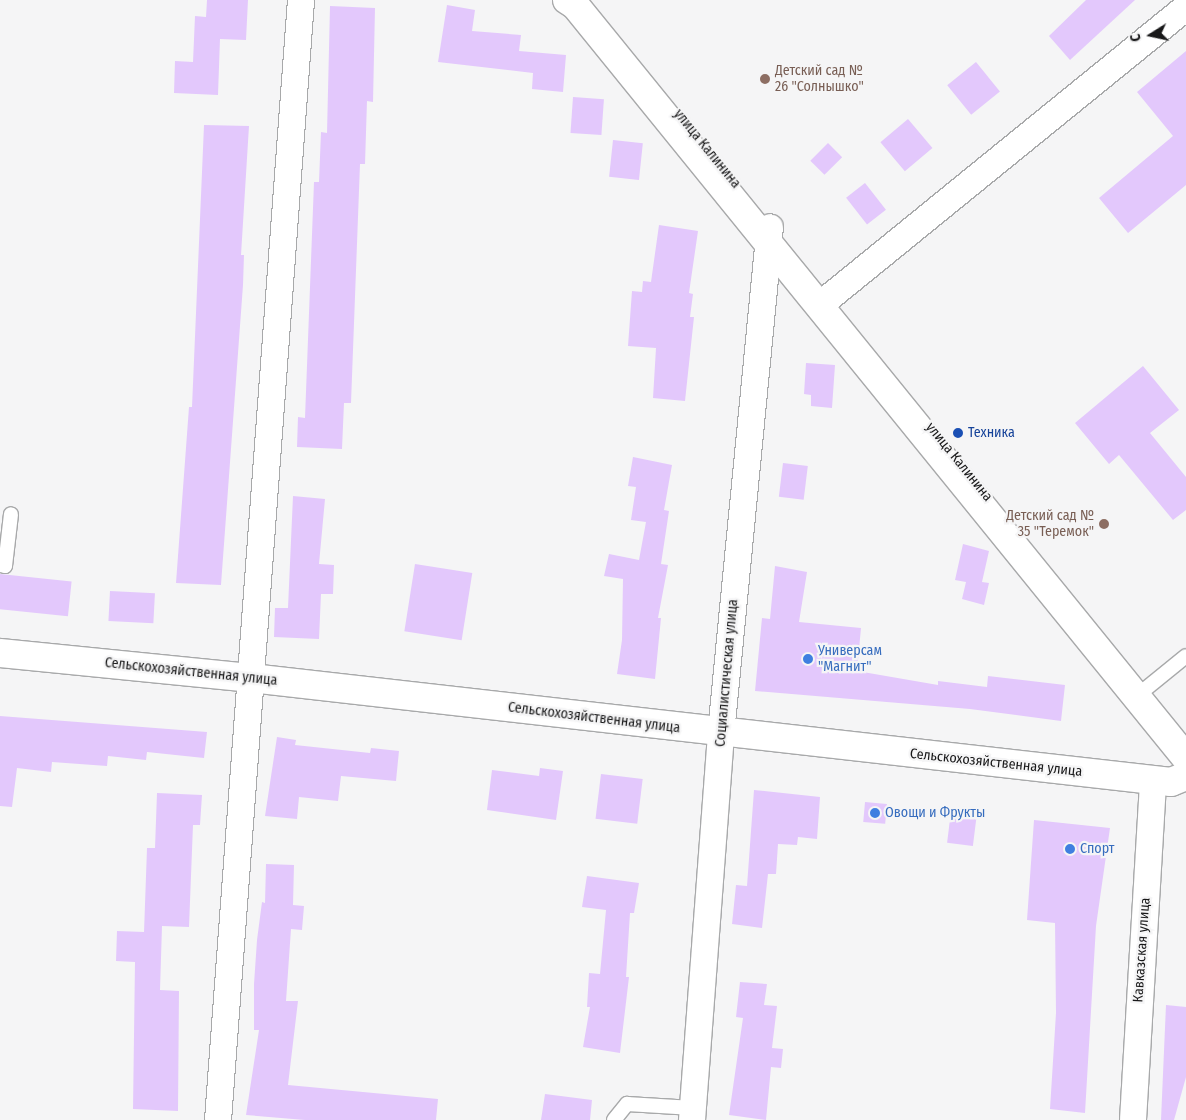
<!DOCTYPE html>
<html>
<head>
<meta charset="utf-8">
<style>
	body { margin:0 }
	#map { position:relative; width:1186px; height:1120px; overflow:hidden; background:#f5f5f6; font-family:"Fira Sans Condensed",sans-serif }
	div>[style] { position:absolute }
	.building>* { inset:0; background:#e3c8fc; transform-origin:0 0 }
	.roads { filter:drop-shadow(1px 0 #a8a9aa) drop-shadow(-1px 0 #a8a9aa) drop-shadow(0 1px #a8a9aa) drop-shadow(0 -1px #a8a9aa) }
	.lane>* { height:14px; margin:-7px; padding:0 7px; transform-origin:7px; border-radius:7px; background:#fff }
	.street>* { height:26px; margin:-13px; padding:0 13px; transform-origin:13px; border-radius:13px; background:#fff }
	.secondary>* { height:28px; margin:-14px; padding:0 14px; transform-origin:14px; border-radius:14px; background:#fff }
	.dots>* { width:14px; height:14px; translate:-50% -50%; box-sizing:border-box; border:2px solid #f5f5f6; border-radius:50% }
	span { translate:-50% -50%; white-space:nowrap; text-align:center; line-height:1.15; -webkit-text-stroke:4.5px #f5f5f6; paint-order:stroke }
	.education-label { font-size:14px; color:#785e54 }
	.left { translate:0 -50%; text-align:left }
	.right { translate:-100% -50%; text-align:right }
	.street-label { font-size:14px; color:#181819 }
	.transit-label { font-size:14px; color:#164399 }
	.shop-label { font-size:14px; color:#366cbe }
	.north { position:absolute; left:1126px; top:10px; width:50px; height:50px; -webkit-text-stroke:4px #f5f5f6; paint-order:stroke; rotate:260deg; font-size:14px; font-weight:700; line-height:20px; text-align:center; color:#181819 }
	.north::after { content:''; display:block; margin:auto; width:18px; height:22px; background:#181819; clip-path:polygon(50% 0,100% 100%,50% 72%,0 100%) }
</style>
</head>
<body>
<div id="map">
	<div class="building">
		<i style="clip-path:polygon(207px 0,248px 0,246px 40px,220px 39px,218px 95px,174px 93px,175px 61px,193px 62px,195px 16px,206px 17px)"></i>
		<i style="clip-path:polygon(1086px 0,1135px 0,1070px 60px,1049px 36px)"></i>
		<i style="clip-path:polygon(447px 5px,475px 10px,472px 31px,521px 35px,519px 51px,566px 55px,563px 92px,532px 89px,533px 73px,438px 62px)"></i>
		<i style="clip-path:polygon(330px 6px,375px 8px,373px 102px,367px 101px,365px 164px,360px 164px,351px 403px,344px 403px,342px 449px,297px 447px,298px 417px,305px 418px,314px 182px,319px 182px,321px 132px,327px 133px)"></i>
		<i style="clip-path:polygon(1186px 51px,1186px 185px,1128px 233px,1099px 198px,1173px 136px,1137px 92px)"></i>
		<i style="left:976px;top:62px;width:38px;height:37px;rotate:51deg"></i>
		<i style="left:573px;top:97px;width:31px;height:36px;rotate:4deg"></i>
		<i style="left:908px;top:119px;width:38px;height:36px;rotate:50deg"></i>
		<i style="clip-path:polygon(204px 125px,249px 126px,241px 255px,244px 255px,243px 285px,221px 585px,176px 583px,189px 407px,192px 407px)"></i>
		<i style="left:613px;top:140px;width:30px;height:37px;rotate:6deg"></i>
		<i style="left:828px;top:143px;width:20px;height:25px;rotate:45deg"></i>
		<i style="left:865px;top:183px;width:34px;height:24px;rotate:52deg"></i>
		<i style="clip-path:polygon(659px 225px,698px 231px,689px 293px,693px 294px,690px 317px,694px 317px,685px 401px,653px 398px,656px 348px,628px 346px,632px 291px,642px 292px,643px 281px,651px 282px)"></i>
		<i style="clip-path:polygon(806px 363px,835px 365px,832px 408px,811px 406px,811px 395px,804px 394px)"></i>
		<i style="clip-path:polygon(1143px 366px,1179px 410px,1150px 433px,1186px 477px,1186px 510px,1173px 520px,1119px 455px,1109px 464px,1075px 423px)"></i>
		<i style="clip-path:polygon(633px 457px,672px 465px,664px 510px,669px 511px,661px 564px,668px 565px,658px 618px,661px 618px,655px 679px,617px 674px,622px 640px,623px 579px,604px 576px,609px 554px,639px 560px,646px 522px,631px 520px,636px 487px,628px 486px)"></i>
		<i style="left:783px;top:463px;width:25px;height:34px;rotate:7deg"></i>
		<i style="clip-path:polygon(293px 496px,325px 499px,319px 564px,334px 565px,333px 594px,321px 594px,319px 639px,274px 637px,275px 608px,288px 608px)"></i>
		<i style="clip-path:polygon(963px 544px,989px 551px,982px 582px,989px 583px,984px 605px,962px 599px,966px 582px,955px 580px)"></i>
		<i style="left:415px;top:564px;width:58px;height:68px;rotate:9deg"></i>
		<i style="clip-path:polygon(775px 566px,807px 572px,799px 622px,861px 628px,857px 671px,938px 685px,938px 681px,987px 687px,988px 676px,1065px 685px,1061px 721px,970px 709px,755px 691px,762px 618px,770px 619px)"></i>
		<i style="left:0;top:574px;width:72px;height:35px;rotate:6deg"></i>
		<i style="left:110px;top:591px;width:45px;height:30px;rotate:3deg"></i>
		<i style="clip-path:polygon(0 716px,207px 732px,204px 758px,147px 752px,146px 760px,108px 756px,107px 766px,52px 762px,51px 772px,17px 768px,12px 807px,0 806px)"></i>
		<i style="clip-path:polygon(277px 737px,296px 740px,295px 745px,370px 753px,371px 748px,399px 751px,396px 781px,341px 776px,338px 801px,299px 797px,297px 819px,265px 816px)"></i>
		<i style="clip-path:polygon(540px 768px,563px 771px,556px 820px,487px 810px,492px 770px,539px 776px)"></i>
		<i style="left:601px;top:774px;width:42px;height:45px;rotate:7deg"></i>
		<i style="clip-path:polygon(754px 790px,820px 797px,817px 839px,798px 837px,797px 845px,778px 844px,776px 874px,768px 874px,762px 928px,732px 924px,736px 885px,747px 886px)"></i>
		<i style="clip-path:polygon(157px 793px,202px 795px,200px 825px,193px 825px,189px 927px,162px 926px,160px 990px,179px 991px,178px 1111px,133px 1109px,135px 962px,116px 961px,117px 931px,144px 932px,147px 848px,155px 848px)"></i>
		<i style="left:865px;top:802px;width:22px;height:20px;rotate:5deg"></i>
		<i style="left:951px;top:811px;width:26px;height:32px;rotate:7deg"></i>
		<i style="clip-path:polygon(1034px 820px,1110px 828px,1096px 926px,1085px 1113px,1050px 1109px,1056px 1013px,1055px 923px,1027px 920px)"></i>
		<i style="clip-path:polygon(266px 864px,294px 865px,293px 905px,304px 906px,302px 930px,291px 929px,286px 1001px,298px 1001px,288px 1085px,438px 1099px,436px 1120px,305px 1120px,246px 1115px,259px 1030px,254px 1030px,254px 984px,257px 940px,262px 902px,265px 903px)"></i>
		<i style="clip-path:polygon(587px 876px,639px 883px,634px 913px,630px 913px,626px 977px,629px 977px,620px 1053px,583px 1047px,590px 1007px,587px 1007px,589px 973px,600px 974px,606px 910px,582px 907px)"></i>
		<i style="clip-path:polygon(740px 982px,767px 984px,764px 1005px,777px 1006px,772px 1048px,783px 1049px,781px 1068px,771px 1067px,766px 1120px,729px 1115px,743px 1018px,736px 1017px)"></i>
		<i style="clip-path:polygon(1166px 1005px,1186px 1007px,1186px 1077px,1174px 1120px,1161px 1120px)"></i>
		<i style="clip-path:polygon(545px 1094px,592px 1100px,590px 1120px,541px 1120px)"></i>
	</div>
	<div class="roads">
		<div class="lane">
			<i style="left:0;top:565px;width:5px;rotate:11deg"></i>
			<i style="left:5px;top:566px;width:52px;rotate:-83.4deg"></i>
			<i style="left:1143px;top:691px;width:55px;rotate:-39.1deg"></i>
			<i style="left:614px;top:1120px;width:21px;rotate:-51deg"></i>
			<i style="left:627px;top:1104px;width:66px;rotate:3.5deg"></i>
		</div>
		<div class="street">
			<i style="left:826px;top:300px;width:464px;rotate:-39.1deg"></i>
			<i style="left:218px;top:1120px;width:1123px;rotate:-85.76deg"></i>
			<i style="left:692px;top:1120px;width:388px;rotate:-85.7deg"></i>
			<i style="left:721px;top:733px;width:508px;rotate:-84.47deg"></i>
			<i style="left:1133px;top:1120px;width:341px;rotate:-86.6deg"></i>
		</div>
		<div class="secondary">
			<i style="left:567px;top:0;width:9px;rotate:32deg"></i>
			<i style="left:575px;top:5px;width:970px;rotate:50.94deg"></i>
			<i style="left:0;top:653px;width:252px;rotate:5.7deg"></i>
			<i style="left:251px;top:678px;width:926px;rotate:6.45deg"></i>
			<i style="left:1171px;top:782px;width:16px;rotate:-22deg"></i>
		</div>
	</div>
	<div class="dots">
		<i style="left:765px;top:79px;background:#8d6e63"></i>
		<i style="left:958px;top:433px;background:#1a4fb4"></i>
		<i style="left:1104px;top:524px;background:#8d6e63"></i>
		<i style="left:808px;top:659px;background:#3f7fe0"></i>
		<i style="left:875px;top:813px;background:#3f7fe0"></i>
		<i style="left:1070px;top:849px;background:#3f7fe0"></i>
	</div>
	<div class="education-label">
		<span class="left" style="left:775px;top:79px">Детский сад №<br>26 "Солнышко"</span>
		<span class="right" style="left:1094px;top:524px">Детский сад №<br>35 "Теремок"</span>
	</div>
	<div class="street-label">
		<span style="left:707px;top:149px;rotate:51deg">улица Калинина</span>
		<span style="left:959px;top:462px;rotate:51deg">улица Калинина</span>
		<span style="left:191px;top:672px;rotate:6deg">Сельскохозяйственная улица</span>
		<span style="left:727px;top:673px;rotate:-85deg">Социалистическая улица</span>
		<span style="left:594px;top:718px;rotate:7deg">Сельскохозяйственная улица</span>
		<span style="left:996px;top:763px;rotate:6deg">Сельскохозяйственная улица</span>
		<span style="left:1142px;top:950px;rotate:-86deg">Кавказская улица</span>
	</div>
	<div class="transit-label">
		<span class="left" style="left:968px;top:433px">Техника</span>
	</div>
	<div class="shop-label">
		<span class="left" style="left:818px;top:659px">Универсам<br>"Магнит"</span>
		<span class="left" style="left:885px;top:813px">Овощи и Фрукты</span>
		<span class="left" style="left:1080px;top:849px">Спорт</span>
	</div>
	<div class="north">С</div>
</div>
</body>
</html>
